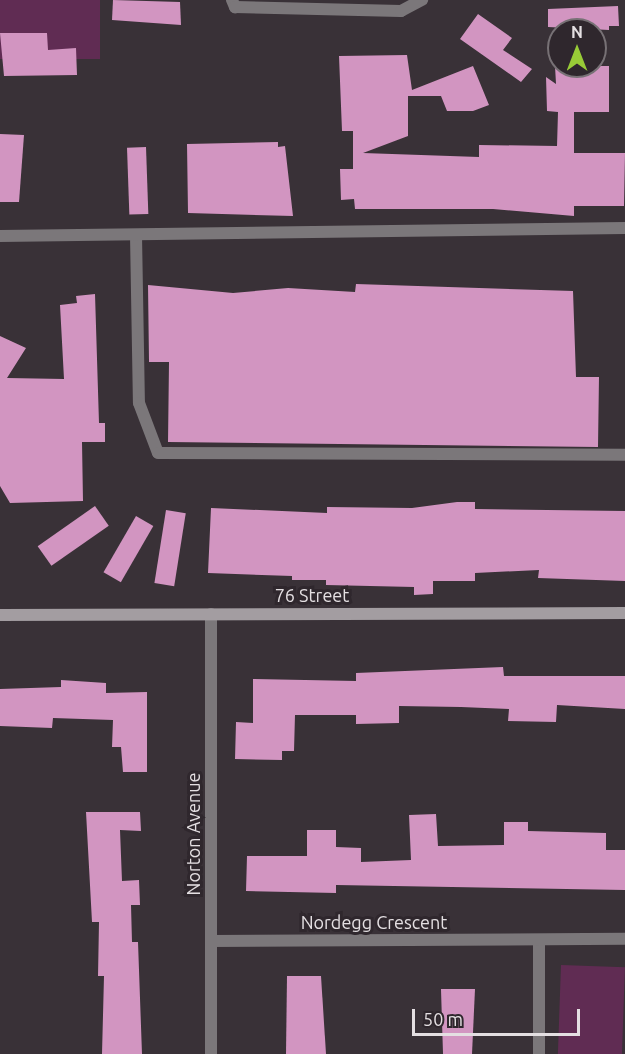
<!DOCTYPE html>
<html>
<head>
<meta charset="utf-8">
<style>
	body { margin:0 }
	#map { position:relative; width:625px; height:1054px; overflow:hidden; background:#393137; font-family:Ubuntu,sans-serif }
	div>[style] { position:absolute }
	.green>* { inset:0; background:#602c53; transform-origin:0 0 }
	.building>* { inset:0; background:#d295c1; transform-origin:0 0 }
	.street>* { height:12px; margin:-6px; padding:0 6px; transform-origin:6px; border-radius:6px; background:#7b777a }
	.secondary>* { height:12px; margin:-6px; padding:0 6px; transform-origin:6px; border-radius:6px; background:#a39da1 }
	span { translate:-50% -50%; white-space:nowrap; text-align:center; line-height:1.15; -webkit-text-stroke:6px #2f272d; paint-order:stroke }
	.street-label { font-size:18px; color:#e4dfe2 }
	.north { position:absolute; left:547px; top:18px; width:60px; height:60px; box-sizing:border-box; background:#2f272d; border:2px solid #777175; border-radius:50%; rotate:0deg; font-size:16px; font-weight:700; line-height:24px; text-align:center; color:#e4dfe2 }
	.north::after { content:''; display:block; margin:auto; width:21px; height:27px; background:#98cb37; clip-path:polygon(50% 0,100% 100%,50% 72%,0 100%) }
	.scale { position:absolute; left:412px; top:1009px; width:168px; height:27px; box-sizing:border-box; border:3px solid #e4dfe2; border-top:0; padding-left:8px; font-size:18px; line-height:21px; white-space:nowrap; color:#e4dfe2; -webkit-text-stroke:4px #2f272d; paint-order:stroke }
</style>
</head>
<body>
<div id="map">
	<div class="green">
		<i style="left:0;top:0;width:100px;height:59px"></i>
		<i style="left:561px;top:965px;width:64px;height:89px;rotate:2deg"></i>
	</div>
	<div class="building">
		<i style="clip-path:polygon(113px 0,180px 2px,181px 25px,112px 20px)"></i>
		<i style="clip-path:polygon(618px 6px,619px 26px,609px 26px,609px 30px,548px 27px,548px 9px)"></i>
		<i style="clip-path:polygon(478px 14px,512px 38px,503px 50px,532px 69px,521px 82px,460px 39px)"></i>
		<i style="clip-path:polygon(0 33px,47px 33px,48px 50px,76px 48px,77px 75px,4px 76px)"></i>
		<i style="clip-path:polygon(407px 55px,412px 90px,473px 66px,489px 105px,473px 111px,447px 111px,441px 96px,408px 96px,408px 136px,363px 153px,479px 157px,479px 145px,557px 146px,558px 112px,547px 111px,546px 77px,556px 84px,555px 66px,609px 66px,609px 112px,574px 112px,574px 153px,625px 153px,624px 206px,574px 206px,574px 216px,493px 209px,355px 209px,354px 199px,341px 200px,340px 169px,353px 169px,353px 131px,342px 131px,339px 56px)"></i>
		<i style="clip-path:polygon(0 134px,24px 135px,19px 202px,0 202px)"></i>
		<i style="clip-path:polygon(278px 142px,278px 147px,285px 146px,293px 216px,188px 213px,187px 144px)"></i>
		<i style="left:146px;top:147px;width:67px;height:19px;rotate:88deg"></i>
		<i style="clip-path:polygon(356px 284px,573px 291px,576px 377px,599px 377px,598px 447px,168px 442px,169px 362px,149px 362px,148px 285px,233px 293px,288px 288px,355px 292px)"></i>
		<i style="clip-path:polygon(95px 294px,99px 423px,105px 423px,105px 442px,82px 442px,83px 501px,10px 503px,0 486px,0 336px,26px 348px,7px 378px,64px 379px,60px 305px,77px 303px,76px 296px)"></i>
		<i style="clip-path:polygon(457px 502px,475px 502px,475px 509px,625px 511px,625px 581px,538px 578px,539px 570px,475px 573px,475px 581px,433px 581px,433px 594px,414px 595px,414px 587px,326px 585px,326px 580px,292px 580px,292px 576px,208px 573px,211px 508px,327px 513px,327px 507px,412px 508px)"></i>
		<i style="left:95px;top:506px;width:24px;height:70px;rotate:55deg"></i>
		<i style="left:166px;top:510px;width:20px;height:74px;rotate:9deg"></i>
		<i style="left:136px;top:516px;width:20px;height:65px;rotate:30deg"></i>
		<i style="clip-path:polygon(503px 667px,504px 676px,625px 676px,625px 709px,557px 705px,556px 722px,508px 721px,509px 709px,461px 707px,399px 706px,399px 723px,356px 724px,356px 715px,295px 715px,294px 751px,282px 751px,282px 760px,235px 759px,236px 722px,253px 723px,253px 679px,356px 681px,356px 673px)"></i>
		<i style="clip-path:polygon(61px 680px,106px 683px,106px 693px,147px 692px,147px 772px,123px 772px,121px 747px,112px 747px,113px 720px,53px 718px,52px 728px,0 726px,0 689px,61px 687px)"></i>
		<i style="clip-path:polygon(86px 812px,140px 812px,141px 831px,120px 830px,122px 881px,139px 880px,140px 905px,131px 905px,132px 942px,138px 942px,142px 1054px,102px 1054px,104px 976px,98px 976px,99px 922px,92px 922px)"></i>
		<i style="clip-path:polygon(436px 814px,438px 846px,504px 845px,504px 822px,528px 822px,528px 831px,606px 833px,606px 850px,625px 850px,625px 890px,336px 885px,336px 893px,246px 891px,247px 856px,307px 856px,307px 830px,336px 830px,336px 847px,361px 848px,361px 862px,411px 860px,409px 815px)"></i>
		<i style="clip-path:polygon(287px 976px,321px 976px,326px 1054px,286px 1054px)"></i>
		<i style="clip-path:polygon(441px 989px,475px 989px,472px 1054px,443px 1054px)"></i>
	</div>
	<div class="street">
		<i style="left:232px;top:0;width:8px;rotate:67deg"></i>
		<i style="left:235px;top:7px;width:166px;rotate:1.4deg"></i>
		<i style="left:401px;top:11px;width:24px;rotate:-28deg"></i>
		<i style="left:136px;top:235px;width:168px;rotate:89deg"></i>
		<i style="left:139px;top:403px;width:53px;rotate:69.2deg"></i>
		<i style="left:158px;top:453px;width:467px;rotate:0.2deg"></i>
		<i style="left:0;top:236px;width:625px;rotate:-0.73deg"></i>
		<i style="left:539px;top:940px;width:114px;rotate:90deg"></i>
		<i style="left:211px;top:941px;width:414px;rotate:-0.3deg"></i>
		<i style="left:211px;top:1054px;width:440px;rotate:-90deg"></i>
	</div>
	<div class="secondary">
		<i style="left:0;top:615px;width:625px;rotate:-0.18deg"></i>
	</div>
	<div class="street-label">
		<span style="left:312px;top:595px">76 Street</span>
		<span style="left:193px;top:834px;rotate:-90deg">Norton Avenue</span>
		<span style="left:374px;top:922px">Nordegg Crescent</span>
	</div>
	<div class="north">N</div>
	<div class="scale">50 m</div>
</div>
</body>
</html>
